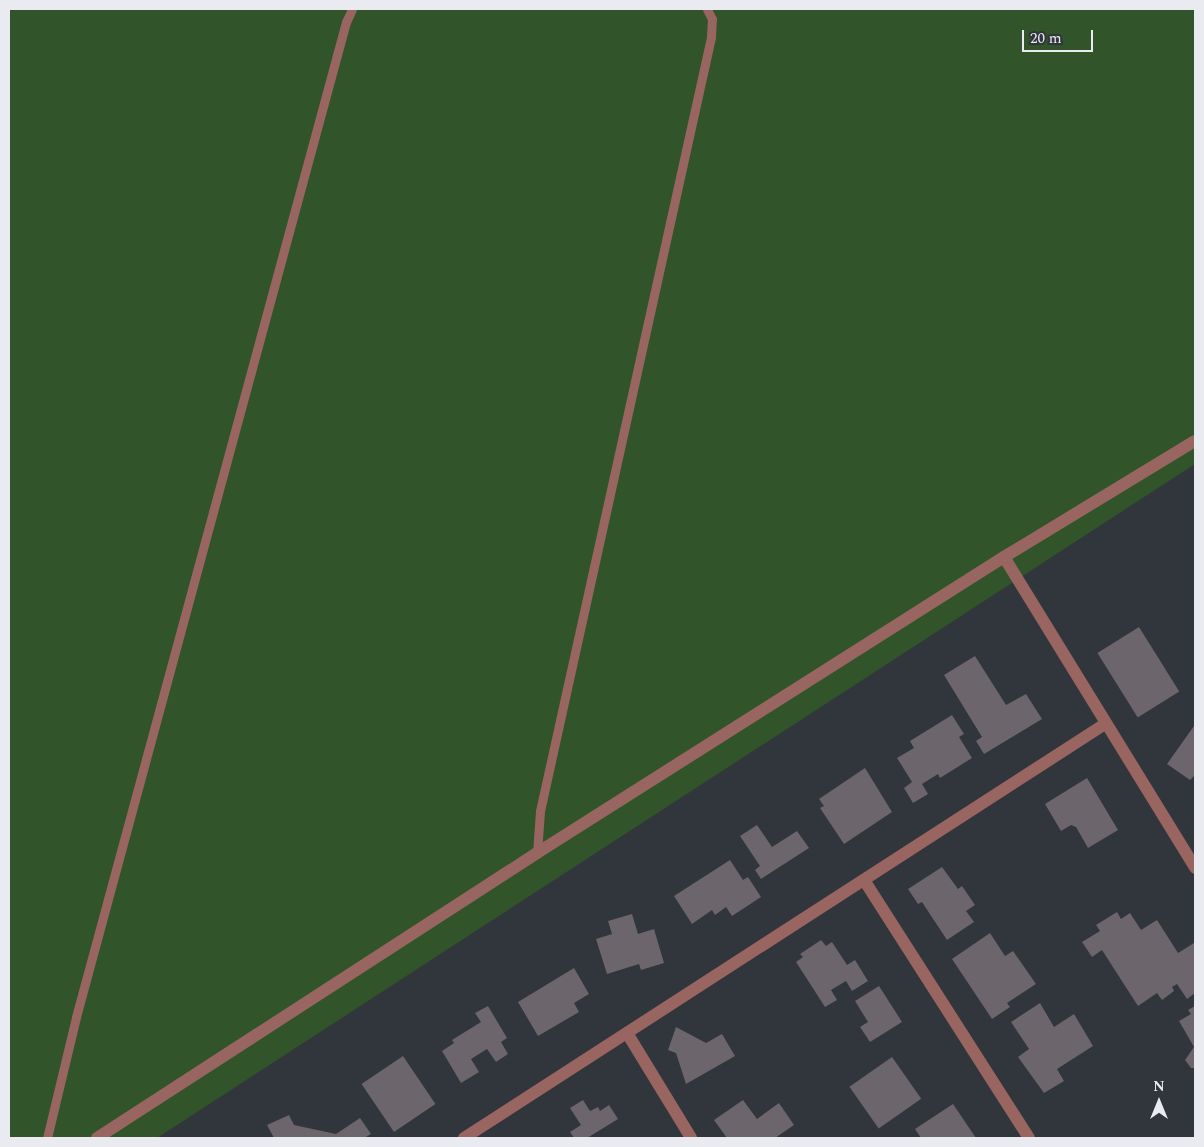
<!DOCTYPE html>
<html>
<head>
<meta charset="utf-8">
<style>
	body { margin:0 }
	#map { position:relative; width:1204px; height:1147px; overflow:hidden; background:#31353c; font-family:Spectral,serif }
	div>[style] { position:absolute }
	.green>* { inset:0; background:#31542a }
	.building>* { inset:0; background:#6c656c; transform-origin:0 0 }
	.lane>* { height:9px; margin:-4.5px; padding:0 4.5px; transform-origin:4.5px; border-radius:4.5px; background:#986560 }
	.street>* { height:12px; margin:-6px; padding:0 6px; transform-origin:6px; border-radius:6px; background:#986560 }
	span { translate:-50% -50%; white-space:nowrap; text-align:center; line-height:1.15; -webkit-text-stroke:5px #31353c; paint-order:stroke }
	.frame { position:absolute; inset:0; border:10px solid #e9ebf0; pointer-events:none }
	.north { position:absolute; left:1134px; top:1077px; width:50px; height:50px; -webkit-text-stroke:4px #31353c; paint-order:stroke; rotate:0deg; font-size:14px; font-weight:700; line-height:20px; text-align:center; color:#e9ebf0 }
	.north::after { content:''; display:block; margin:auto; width:18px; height:22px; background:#e9ebf0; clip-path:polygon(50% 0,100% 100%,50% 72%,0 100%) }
	.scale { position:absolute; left:1022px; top:30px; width:71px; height:22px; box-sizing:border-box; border:2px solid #e9ebf0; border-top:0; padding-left:6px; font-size:15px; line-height:18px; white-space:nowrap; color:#e9ebf0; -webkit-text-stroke:4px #31353c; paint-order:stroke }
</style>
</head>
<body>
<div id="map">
	<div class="green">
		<i style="clip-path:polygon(9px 9px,1195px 9px,1195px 464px,157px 1138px,9px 1138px)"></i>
	</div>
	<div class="building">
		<i style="left:1139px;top:627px;width:76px;height:49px;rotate:58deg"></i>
		<i style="clip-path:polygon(975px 656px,1006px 705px,1026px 694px,1042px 719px,984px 754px,976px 741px,982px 737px,944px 675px)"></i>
		<i style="clip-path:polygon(952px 715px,964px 734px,959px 737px,972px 758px,940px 778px,938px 774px,922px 784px,928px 794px,913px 803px,904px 788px,912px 782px,897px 758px,914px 748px,910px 741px)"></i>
		<i style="clip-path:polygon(1194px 726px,1195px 775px,1190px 780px,1167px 764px)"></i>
		<i style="clip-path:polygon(865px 768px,892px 812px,844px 844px,820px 808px,824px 806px,819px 799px)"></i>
		<i style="clip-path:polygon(1087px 778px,1118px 830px,1088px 848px,1076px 827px,1071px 825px,1061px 831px,1045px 804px)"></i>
		<i style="clip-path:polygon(757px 825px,772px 847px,797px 831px,809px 848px,761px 879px,755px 870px,760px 866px,740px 836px)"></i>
		<i style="clip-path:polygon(730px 860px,743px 880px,748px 877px,761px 897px,732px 916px,726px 907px,715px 915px,712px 910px,692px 924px,674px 896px)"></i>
		<i style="clip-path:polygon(942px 867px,958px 889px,962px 886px,975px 905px,966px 911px,974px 922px,947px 940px,922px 902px,918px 904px,908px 889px)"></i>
		<i style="clip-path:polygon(1117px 912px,1121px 919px,1130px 913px,1141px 930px,1157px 920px,1178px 953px,1194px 943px,1195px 993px,1187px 999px,1177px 984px,1172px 987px,1174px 991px,1162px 1000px,1157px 993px,1138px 1006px,1102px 950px,1092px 957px,1082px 942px,1100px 931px,1096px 925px)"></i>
		<i style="clip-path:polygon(632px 914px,638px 934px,654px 929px,664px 963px,641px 970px,639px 964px,607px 974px,596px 939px,612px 934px,608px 921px)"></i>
		<i style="clip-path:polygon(990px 933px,1005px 956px,1013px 951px,1036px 984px,1007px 1003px,1010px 1007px,992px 1019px,952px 959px)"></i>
		<i style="clip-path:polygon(821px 940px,826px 946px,832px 942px,847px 965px,855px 960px,868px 981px,852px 991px,846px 981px,831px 990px,837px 1000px,825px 1007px,796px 962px,803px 957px,800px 954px)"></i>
		<i style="clip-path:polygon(574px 968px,589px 994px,574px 1003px,579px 1012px,538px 1036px,518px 1002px)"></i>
		<i style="clip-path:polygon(879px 986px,902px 1022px,870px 1042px,860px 1027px,868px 1022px,855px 1001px)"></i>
		<i style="clip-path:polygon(1040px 1003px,1054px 1027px,1074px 1014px,1093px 1046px,1057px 1069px,1064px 1081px,1044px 1093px,1018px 1057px,1029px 1049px,1011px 1022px)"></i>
		<i style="clip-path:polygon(488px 1006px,507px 1038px,501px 1042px,508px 1054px,496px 1062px,487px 1049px,471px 1059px,479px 1072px,461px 1083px,442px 1051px,454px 1043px,452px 1040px,481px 1022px,475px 1013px)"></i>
		<i style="clip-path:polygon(1195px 1006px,1195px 1068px,1191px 1068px,1185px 1060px,1194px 1047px,1179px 1021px,1191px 1014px,1188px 1010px)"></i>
		<i style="clip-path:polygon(676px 1027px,706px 1043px,722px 1034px,735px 1056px,686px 1084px,676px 1053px,668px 1050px)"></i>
		<i style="left:403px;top:1056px;width:58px;height:50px;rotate:56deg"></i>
		<i style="left:892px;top:1057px;width:51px;height:52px;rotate:55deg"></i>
		<i style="clip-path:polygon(583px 1100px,590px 1111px,598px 1107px,600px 1111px,609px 1105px,618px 1119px,587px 1138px,574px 1138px,570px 1132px,581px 1125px,570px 1108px)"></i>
		<i style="clip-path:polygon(743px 1100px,757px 1119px,779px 1103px,794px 1125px,775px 1138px,727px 1138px,714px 1120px)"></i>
		<i style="clip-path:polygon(953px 1104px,976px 1138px,921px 1138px,915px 1129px)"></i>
		<i style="clip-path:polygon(289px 1115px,294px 1125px,336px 1134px,360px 1118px,371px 1134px,364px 1138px,274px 1138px,267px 1125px)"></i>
	</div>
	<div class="lane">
		<i style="left:537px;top:853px;width:42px;rotate:-85.9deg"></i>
		<i style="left:540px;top:811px;width:793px;rotate:-77.54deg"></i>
		<i style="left:711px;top:37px;width:18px;rotate:-87deg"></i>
		<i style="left:712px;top:19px;width:11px;rotate:-117deg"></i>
		<i style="left:47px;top:1138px;width:124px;rotate:-76.5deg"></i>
		<i style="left:76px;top:1017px;width:1031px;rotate:-74.82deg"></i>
		<i style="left:346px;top:22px;width:14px;rotate:-65deg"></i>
	</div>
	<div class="street">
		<i style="left:1004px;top:557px;width:365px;rotate:58.4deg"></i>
		<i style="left:864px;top:880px;width:306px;rotate:57.4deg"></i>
		<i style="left:627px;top:1033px;width:123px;rotate:58.6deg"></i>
		<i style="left:97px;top:1138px;width:524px;rotate:-32.93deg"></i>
		<i style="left:537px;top:853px;width:553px;rotate:-32.37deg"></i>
		<i style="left:1004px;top:557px;width:223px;rotate:-31.3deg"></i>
		<i style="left:464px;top:1138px;width:763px;rotate:-32.86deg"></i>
	</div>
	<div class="frame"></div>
	<div class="north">N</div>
	<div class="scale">20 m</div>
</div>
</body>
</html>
